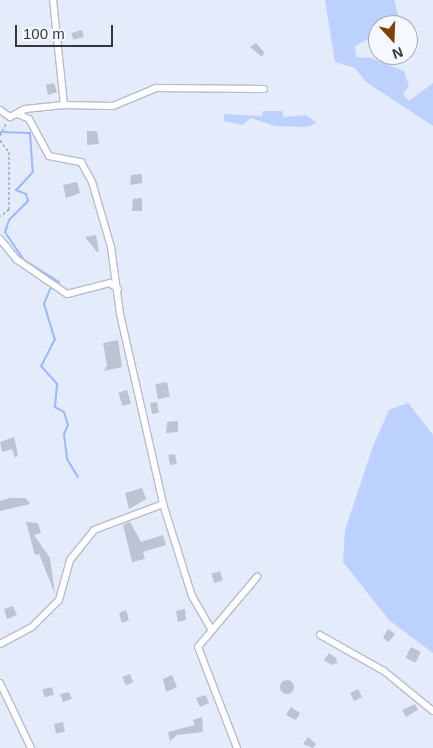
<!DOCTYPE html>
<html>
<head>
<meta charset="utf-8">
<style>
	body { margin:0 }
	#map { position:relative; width:433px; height:748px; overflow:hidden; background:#e4ebfb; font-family:Helvetica,sans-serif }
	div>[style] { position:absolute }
	.green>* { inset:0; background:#bcd1fd }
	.stream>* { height:2px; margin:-1px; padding:0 1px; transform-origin:1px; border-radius:1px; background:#9bb9fc }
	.building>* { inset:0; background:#bcc3d2; transform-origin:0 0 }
	.round { border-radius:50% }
	.path>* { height:1px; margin-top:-0.5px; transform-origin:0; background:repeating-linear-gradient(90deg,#848994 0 2.5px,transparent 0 5px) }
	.roads { filter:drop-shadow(1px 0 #b6bdcc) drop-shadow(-1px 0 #b6bdcc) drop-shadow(0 1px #b6bdcc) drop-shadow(0 -1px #b6bdcc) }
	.minor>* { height:6px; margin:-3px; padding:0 3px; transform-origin:3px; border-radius:3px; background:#fff }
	span { translate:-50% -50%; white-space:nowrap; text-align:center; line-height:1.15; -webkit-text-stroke:4px #f5f8ff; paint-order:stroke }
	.north { position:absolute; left:368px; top:15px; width:50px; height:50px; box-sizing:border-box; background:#f5f8ff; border:1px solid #a8abb2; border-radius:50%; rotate:160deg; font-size:14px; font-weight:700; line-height:20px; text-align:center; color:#35383e }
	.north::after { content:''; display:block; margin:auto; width:18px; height:22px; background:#814204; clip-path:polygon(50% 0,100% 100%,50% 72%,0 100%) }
	.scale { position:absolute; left:15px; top:25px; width:98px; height:22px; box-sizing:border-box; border:2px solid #35383e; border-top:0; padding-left:6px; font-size:15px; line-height:18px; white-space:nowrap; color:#35383e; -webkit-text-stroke:4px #f5f8ff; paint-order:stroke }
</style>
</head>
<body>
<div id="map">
	<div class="green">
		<i style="clip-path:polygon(394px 0,400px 21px,377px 21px,373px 37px,355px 46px,356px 57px,371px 58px,404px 71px,409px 86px,403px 94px,409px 101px,433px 83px,433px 126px,366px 82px,355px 68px,335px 62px,325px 0)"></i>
		<i style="clip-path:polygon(263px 111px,282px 111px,284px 117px,306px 115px,317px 123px,307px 127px,275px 126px,251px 118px,242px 125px,224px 121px,224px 114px,262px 116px)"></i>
		<i style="clip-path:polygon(408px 403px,433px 435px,433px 653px,389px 620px,343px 562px,345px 530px,373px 446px,389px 410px)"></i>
	</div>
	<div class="stream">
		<i style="left:0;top:132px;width:30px;rotate:2deg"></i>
		<i style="left:30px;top:133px;width:39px;rotate:86deg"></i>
		<i style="left:33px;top:172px;width:25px;rotate:133deg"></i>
		<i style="left:16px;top:190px;width:11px;rotate:22deg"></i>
		<i style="left:26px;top:194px;width:7px;rotate:74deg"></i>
		<i style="left:28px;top:201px;width:27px;rotate:135deg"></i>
		<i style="left:9px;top:220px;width:13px;rotate:108deg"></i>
		<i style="left:5px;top:232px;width:34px;rotate:56deg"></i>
		<i style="left:24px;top:260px;width:41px;rotate:32.2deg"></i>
		<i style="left:59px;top:282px;width:11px;rotate:142deg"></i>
		<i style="left:50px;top:289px;width:16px;rotate:112deg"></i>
		<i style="left:44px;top:304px;width:37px;rotate:73deg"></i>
		<i style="left:55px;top:339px;width:30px;rotate:117deg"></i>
		<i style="left:41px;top:366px;width:24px;rotate:48deg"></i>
		<i style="left:57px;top:384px;width:23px;rotate:95deg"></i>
		<i style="left:55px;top:407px;width:10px;rotate:29deg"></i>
		<i style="left:64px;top:412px;width:14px;rotate:73deg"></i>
		<i style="left:68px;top:425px;width:10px;rotate:114deg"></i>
		<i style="left:64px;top:434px;width:25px;rotate:83deg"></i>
		<i style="left:67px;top:459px;width:21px;rotate:59deg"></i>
	</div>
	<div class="building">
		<i style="left:82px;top:30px;width:7px;height:11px;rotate:74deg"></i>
		<i style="clip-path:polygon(256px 43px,264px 52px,262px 57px,250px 47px)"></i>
		<i style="clip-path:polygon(54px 83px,57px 92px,48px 95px,46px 85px)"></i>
		<i style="clip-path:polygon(87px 131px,97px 131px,99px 144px,87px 145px)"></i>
		<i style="clip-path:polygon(142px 174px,142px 183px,130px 185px,131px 175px)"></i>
		<i style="clip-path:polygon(77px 182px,80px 193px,66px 198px,63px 185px)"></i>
		<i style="clip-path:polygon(142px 198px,142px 211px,132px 211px,133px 199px)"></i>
		<i style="clip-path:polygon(96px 235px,99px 252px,97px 252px,85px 237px)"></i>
		<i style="clip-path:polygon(118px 340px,122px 367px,104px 371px,107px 365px,103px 343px)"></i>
		<i style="left:167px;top:382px;width:15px;height:12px;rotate:79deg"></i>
		<i style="left:127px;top:390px;width:14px;height:9px;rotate:73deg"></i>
		<i style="left:157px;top:402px;width:11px;height:7px;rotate:80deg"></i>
		<i style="clip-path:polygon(178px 421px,178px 432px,166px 433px,167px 422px)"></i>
		<i style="clip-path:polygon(14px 437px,18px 455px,15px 458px,12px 449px,2px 452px,0 442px)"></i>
		<i style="left:175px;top:454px;width:10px;height:7px;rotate:79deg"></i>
		<i style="clip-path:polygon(142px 488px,146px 499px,129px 509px,125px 493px)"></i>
		<i style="clip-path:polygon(9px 498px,26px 498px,30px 504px,0 511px,0 501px)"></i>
		<i style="clip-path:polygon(26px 522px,38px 523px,41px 533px,34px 535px,50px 558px,55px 594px,39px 554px,35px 555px)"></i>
		<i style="clip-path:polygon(130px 522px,141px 542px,163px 535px,166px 545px,143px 552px,145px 559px,132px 562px,123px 525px)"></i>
		<i style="left:220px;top:571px;width:10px;height:9px;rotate:73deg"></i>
		<i style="clip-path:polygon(13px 606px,17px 615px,7px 619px,4px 609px)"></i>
		<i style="clip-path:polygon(185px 609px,186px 620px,178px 622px,176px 611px)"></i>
		<i style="clip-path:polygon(126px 610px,129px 620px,122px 623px,119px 613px)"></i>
		<i style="clip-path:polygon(388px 629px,395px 634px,389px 642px,383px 638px)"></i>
		<i style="left:411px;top:647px;width:11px;height:12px;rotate:27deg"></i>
		<i style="clip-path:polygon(329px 653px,336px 658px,337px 663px,331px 665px,324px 660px)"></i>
		<i style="left:130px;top:674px;width:9px;height:8px;rotate:69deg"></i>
		<i style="clip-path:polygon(172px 675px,177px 687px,166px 692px,163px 679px)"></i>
		<i class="round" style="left:280px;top:680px;width:14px;height:14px"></i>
		<i style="left:52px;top:687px;width:8px;height:10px;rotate:76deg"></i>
		<i style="left:358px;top:689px;width:9px;height:9px;rotate:63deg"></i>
		<i style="clip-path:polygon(69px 692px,72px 699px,63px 702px,60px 694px)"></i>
		<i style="clip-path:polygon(206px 695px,209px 703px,200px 707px,196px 698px)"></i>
		<i style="clip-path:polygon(415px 704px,418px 710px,406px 717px,402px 710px)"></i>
		<i style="clip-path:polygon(291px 707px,300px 713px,296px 720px,286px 715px)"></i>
		<i style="clip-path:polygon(202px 717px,203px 732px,177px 735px,170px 741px,168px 732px,195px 725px,193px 720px)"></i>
		<i style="left:63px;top:722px;width:10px;height:9px;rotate:79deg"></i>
		<i style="clip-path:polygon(308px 737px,316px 744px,313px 748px,303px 744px)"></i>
	</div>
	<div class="path">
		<i style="left:0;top:135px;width:15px;rotate:-62deg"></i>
		<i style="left:0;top:140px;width:15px;rotate:53deg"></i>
		<i style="left:9px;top:152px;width:57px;rotate:90deg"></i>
		<i style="left:9px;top:209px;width:11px;rotate:142deg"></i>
	</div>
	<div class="roads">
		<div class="minor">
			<i style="left:53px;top:0;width:106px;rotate:84deg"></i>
			<i style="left:64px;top:105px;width:49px;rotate:1.2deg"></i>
			<i style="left:113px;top:106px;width:47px;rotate:-22.7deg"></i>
			<i style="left:156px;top:88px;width:108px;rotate:0.5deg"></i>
			<i style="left:0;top:110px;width:12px;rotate:35deg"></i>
			<i style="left:10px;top:117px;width:17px;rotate:-28deg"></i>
			<i style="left:25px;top:109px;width:39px;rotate:-6deg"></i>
			<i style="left:18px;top:114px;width:12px;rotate:24deg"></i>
			<i style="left:29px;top:119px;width:42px;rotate:61.6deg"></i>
			<i style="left:49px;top:156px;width:33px;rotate:11deg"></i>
			<i style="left:81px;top:162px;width:23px;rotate:61deg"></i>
			<i style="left:92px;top:182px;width:68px;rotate:73.7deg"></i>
			<i style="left:111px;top:247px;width:68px;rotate:82.3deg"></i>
			<i style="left:120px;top:314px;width:195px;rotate:77.2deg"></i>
			<i style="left:163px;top:504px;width:96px;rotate:72.5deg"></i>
			<i style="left:192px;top:596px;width:39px;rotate:60deg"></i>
			<i style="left:0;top:239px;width:26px;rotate:51deg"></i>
			<i style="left:16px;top:259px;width:62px;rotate:34.5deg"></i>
			<i style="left:67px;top:294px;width:44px;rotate:-14.3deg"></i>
			<i style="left:110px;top:283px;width:10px;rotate:37deg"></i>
			<i style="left:320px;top:635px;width:73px;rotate:29.4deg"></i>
			<i style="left:384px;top:671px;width:63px;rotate:39.2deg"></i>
			<i style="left:0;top:644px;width:36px;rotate:-28deg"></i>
			<i style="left:32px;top:627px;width:38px;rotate:-45deg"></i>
			<i style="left:59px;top:600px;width:41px;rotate:-74.6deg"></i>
			<i style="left:70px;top:560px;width:38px;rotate:-51deg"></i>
			<i style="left:94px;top:530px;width:74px;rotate:-20.6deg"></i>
			<i style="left:0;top:683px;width:72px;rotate:64.5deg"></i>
			<i style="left:237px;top:748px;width:108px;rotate:-111.1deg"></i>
			<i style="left:198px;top:647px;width:92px;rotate:-49.9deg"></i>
		</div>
	</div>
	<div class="north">N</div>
	<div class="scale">100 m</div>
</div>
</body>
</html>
